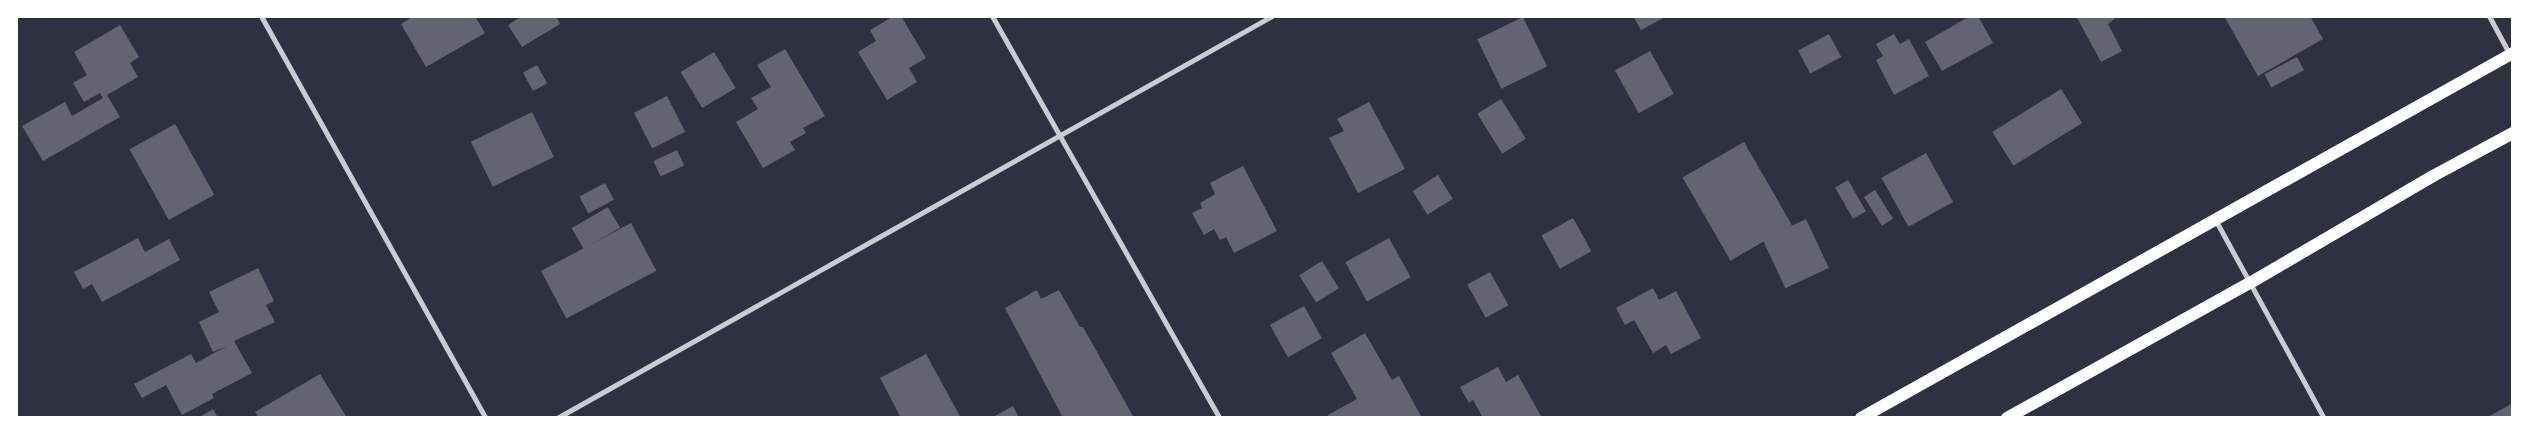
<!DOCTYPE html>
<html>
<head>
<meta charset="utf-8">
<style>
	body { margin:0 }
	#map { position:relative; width:2529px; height:434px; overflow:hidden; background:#2d3142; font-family:"PT Sans Narrow",sans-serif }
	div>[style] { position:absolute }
	.building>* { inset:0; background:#626471; transform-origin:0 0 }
	.minor>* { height:5px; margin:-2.5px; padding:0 2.5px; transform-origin:2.5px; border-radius:2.5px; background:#caccd0 }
	.primary>* { height:12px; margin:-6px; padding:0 6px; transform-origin:6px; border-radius:6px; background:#fff }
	span { translate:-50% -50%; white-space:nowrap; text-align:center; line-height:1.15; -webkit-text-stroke:5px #fff; paint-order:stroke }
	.frame { position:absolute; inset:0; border:18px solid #fff; pointer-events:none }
</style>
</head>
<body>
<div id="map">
	<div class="building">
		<i style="clip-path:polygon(414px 16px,475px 16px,485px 33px,426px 67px,401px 24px)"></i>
		<i style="clip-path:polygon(522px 16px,556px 16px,560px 24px,522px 47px,508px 25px)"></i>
		<i style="clip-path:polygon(894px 16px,901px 16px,926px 58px,909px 68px,917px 82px,887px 100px,858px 52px,876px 41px,870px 30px)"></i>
		<i style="clip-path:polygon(1633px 16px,1667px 16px,1641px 30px)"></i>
		<i style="clip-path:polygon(1970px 16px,1978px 16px,1993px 43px,1942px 71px,1925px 42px)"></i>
		<i style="clip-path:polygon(2076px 16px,2118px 16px,2108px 24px,2122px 51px,2101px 62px)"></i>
		<i style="clip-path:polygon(2224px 16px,2310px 16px,2323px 39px,2258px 76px)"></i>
		<i style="left:1523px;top:17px;width:55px;height:51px;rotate:64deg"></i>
		<i style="clip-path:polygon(120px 25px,139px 57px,130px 63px,138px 77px,107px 95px,120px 117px,43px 161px,22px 126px,65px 102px,72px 116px,103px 98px,100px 93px,84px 102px,73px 83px,87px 75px,74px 52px)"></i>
		<i style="left:1829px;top:34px;width:26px;height:35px;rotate:62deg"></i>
		<i style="clip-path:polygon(1894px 34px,1900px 44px,1909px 39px,1929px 76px,1894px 95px,1876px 60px,1883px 56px,1876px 44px)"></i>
		<i style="clip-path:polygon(785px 49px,825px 116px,803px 128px,806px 133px,790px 142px,795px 150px,763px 168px,736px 122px,758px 109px,751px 98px,771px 87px,757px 65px)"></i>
		<i style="left:1650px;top:51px;width:49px;height:40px;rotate:61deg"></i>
		<i style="left:714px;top:52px;width:42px;height:39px;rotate:59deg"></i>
		<i style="left:2297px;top:57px;width:15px;height:37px;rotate:62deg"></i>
		<i style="left:537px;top:65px;width:21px;height:16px;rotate:61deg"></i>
		<i style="left:2061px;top:89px;width:40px;height:81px;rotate:58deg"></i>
		<i style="left:667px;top:96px;width:40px;height:37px;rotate:63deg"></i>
		<i style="left:1501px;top:99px;width:47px;height:28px;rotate:58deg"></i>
		<i style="clip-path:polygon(1369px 102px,1405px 169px,1358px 193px,1329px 138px,1344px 131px,1337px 119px)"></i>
		<i style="left:532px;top:112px;width:50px;height:68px;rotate:64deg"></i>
		<i style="left:175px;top:124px;width:81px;height:52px;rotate:61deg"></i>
		<i style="left:1744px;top:142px;width:96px;height:71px;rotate:60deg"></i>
		<i style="left:677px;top:150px;width:17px;height:26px;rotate:65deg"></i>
		<i style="left:1926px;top:153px;width:56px;height:51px;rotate:61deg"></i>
		<i style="clip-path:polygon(1243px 166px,1277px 231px,1234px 253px,1226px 237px,1220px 240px,1214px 229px,1204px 235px,1192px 213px,1202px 208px,1200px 203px,1215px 194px,1210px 183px)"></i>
		<i style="left:1438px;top:175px;width:28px;height:30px;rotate:58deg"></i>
		<i style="left:1848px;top:180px;width:36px;height:15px;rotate:60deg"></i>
		<i style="left:605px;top:183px;width:19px;height:29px;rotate:62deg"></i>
		<i style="left:1875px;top:190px;width:34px;height:13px;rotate:58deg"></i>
		<i style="left:608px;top:207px;width:24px;height:42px;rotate:60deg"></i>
		<i style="left:1573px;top:218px;width:38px;height:36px;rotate:61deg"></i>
		<i style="left:1806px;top:219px;width:54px;height:48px;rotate:65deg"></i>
		<i style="left:631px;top:223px;width:54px;height:102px;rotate:62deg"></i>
		<i style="clip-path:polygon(138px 238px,145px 252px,169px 239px,180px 260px,102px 302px,92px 284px,83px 289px,74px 272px)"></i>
		<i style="left:1389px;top:238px;width:45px;height:50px;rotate:61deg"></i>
		<i style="left:1322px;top:261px;width:32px;height:27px;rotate:58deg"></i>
		<i style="clip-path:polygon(258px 268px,274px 301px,266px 305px,275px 322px,234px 341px,252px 373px,212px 394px,214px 398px,182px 415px,166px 385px,142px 398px,134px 384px,191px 354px,196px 363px,227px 346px,213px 352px,199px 322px,219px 312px,209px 292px)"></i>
		<i style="left:1490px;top:272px;width:38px;height:26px;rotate:61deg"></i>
		<i style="clip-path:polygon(1653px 288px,1659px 300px,1676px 291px,1701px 338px,1671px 354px,1666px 345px,1653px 353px,1634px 320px,1625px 325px,1616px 308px)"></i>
		<i style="clip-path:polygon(1037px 290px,1041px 299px,1059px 290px,1080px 327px,1083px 327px,1134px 418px,1063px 418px,1005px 308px)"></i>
		<i style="left:1304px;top:306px;width:37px;height:39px;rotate:61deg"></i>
		<i style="clip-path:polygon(1365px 333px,1392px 380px,1399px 376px,1421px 416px,1329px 418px,1328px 415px,1357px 399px,1331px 353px)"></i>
		<i style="clip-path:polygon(926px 354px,961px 418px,901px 418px,880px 378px)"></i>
		<i style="clip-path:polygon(1498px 367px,1506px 382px,1518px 375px,1542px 418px,1483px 418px,1473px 400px,1469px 403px,1460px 387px)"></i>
		<i style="clip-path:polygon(320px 374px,347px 418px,259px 418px,255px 412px)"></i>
		<i style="clip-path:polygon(2513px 403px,2513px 418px,2486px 418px)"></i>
		<i style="clip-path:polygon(1013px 406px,1019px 418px,991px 418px)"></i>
		<i style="clip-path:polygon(213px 409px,218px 418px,198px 418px)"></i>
	</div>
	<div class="minor">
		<i style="left:261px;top:16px;width:461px;rotate:60.8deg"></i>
		<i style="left:992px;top:16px;width:462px;rotate:60.5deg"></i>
		<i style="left:2489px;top:16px;width:44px;rotate:61.7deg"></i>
		<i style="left:2216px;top:221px;width:225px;rotate:61.3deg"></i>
		<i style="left:557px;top:418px;width:820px;rotate:-29.35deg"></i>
	</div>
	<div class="primary">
		<i style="left:1861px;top:418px;width:747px;rotate:-29.24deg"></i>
		<i style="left:2007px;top:418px;width:278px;rotate:-29.1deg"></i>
		<i style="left:2250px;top:283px;width:212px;rotate:-30.3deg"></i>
		<i style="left:2433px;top:176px;width:91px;rotate:-28.3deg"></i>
	</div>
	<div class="frame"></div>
</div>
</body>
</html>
